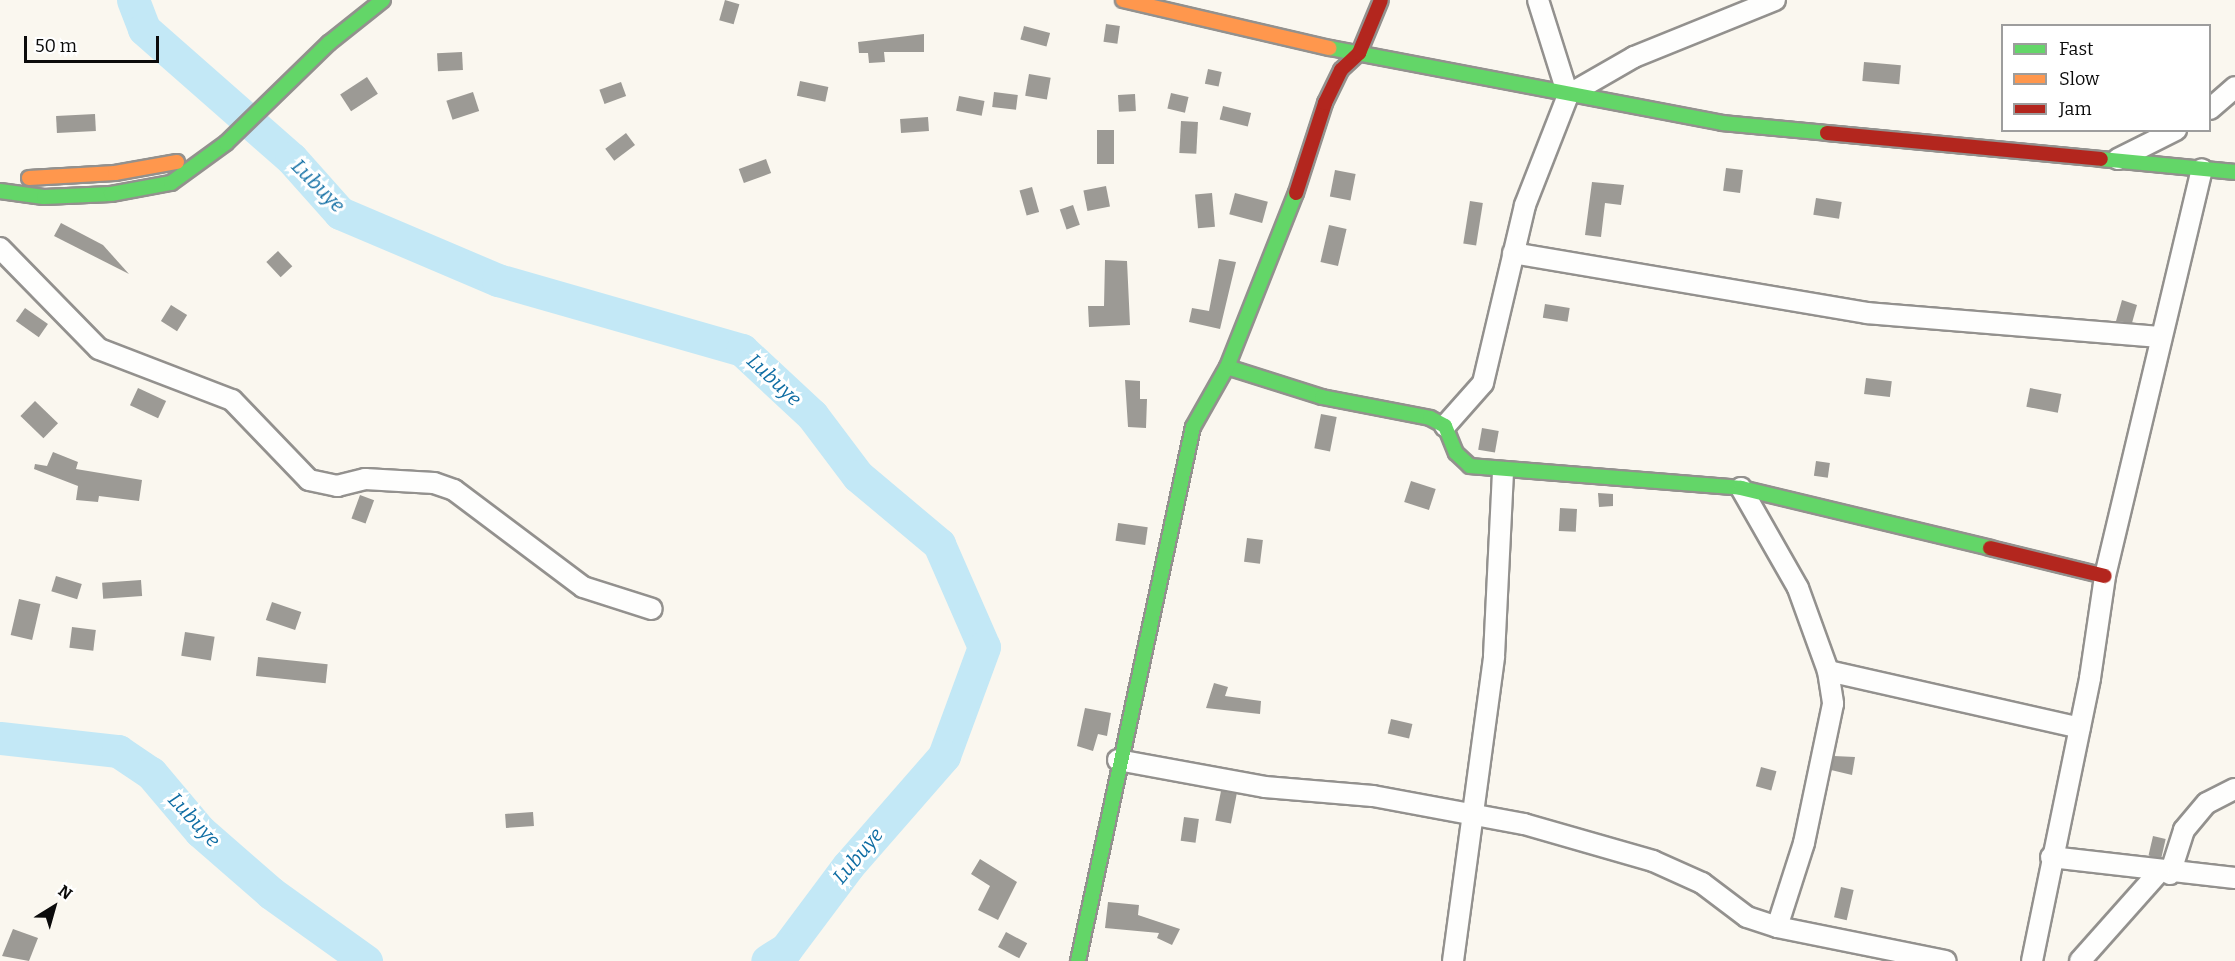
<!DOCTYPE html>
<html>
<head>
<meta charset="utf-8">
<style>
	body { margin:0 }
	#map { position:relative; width:2235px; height:961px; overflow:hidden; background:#faf7ef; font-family:Bitter,serif }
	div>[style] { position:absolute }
	.river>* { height:33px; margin:-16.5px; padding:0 16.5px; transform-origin:16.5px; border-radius:16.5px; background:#c3e8f6 }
	.building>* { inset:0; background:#9c9a95; transform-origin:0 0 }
	.roads { filter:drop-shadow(2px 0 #93918e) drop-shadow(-2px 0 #93918e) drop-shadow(0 2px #93918e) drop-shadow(0 -2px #93918e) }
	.street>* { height:20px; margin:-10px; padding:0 10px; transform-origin:10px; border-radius:10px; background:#fefefd }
	.fast>* { height:14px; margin:-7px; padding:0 7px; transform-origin:7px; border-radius:7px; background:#63d668 }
	.slow>* { height:14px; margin:-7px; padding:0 7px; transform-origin:7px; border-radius:7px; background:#ff974d }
	.jam>* { height:14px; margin:-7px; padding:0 7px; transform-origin:7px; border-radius:7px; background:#b3261e }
	span { translate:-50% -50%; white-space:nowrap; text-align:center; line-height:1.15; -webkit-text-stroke:6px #fff; paint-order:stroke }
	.water-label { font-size:20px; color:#0f6da3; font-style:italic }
	.legend { position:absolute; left:2001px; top:24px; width:210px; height:108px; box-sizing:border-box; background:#fff; border:2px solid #9d9d9d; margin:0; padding:8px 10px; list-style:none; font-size:18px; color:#0b0b0b }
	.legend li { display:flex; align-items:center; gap:12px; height:30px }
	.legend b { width:30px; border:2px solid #9d9d9d }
	.north { position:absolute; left:24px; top:877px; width:60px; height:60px; -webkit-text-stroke:4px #fff; paint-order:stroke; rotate:37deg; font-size:16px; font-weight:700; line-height:24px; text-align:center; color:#0b0b0b }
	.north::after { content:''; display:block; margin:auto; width:21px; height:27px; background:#0b0b0b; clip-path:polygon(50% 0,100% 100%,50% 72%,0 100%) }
	.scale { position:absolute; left:24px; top:36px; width:135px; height:27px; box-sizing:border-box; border:3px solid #0b0b0b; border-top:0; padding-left:8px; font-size:18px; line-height:21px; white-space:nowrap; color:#0b0b0b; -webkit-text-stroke:4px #fff; paint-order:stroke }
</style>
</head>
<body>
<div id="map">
	<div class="river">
		<i style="left:133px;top:0;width:31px;rotate:69deg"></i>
		<i style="left:144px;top:29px;width:196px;rotate:41.3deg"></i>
		<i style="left:291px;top:158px;width:74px;rotate:48.3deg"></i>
		<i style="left:340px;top:213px;width:172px;rotate:23deg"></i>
		<i style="left:498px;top:280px;width:254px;rotate:16deg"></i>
		<i style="left:742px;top:350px;width:96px;rotate:42.9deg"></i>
		<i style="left:812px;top:415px;width:76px;rotate:53deg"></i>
		<i style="left:858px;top:476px;width:106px;rotate:40deg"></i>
		<i style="left:939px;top:544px;width:112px;rotate:66.4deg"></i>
		<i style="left:984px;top:647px;width:116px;rotate:110.2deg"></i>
		<i style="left:944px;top:756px;width:146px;rotate:131.1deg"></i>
		<i style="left:848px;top:866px;width:104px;rotate:126.8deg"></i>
		<i style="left:786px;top:949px;width:22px;rotate:148deg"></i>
		<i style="left:0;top:738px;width:119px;rotate:6.3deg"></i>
		<i style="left:118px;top:751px;width:40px;rotate:34deg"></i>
		<i style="left:151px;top:773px;width:76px;rotate:49.8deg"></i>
		<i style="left:200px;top:831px;width:94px;rotate:41.1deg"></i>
		<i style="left:271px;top:893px;width:117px;rotate:35.6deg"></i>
	</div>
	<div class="building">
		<i style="left:725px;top:0;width:15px;height:21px;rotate:16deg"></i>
		<i style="left:1106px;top:24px;width:14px;height:18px;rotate:8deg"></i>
		<i style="left:1024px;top:26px;width:27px;height:14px;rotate:15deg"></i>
		<i style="clip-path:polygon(924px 34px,924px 52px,884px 52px,885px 62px,869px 63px,868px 53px,859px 53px,858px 42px)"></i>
		<i style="left:462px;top:52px;width:18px;height:25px;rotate:87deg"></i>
		<i style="left:1864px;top:62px;width:37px;height:19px;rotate:5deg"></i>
		<i style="left:1208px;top:69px;width:14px;height:15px;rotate:12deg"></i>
		<i style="left:1029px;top:74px;width:22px;height:22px;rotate:10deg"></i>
		<i style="left:367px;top:77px;width:20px;height:32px;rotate:57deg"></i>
		<i style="left:800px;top:81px;width:29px;height:15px;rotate:12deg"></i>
		<i style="left:621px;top:82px;width:15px;height:23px;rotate:70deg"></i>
		<i style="left:473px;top:92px;width:20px;height:28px;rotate:72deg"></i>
		<i style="left:994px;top:92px;width:24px;height:15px;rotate:7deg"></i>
		<i style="left:1171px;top:93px;width:18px;height:16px;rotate:13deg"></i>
		<i style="left:1135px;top:94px;width:17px;height:17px;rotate:87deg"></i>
		<i style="left:959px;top:96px;width:26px;height:15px;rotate:11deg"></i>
		<i style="left:1223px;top:106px;width:29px;height:14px;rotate:14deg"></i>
		<i style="left:95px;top:114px;width:17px;height:39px;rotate:87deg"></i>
		<i style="left:928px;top:117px;width:14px;height:28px;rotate:86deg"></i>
		<i style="left:1181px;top:121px;width:17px;height:32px;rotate:3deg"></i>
		<i style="left:1097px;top:130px;width:17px;height:34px"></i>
		<i style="left:626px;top:133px;width:15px;height:26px;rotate:53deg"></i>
		<i style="left:766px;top:159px;width:15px;height:29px;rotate:70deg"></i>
		<i style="left:1726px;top:168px;width:17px;height:23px;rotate:7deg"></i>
		<i style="left:1335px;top:170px;width:21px;height:27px;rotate:11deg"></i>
		<i style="clip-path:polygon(1592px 182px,1624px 185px,1621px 205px,1605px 203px,1601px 237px,1585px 235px)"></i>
		<i style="left:1106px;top:186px;width:21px;height:23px;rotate:79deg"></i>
		<i style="left:1032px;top:187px;width:26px;height:13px;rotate:74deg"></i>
		<i style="left:1212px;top:193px;width:34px;height:17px;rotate:85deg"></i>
		<i style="left:1235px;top:193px;width:34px;height:22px;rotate:15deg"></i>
		<i style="left:1816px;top:198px;width:26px;height:17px;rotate:9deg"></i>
		<i style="left:1470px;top:201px;width:13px;height:43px;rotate:9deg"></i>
		<i style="left:1073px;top:205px;width:21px;height:14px;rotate:71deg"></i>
		<i style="clip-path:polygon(61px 223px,103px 245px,129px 274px,54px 236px)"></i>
		<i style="left:1329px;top:225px;width:18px;height:38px;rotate:13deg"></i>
		<i style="left:278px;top:251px;width:21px;height:16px;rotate:47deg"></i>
		<i style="clip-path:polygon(1219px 259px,1236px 262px,1220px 329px,1189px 322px,1192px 308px,1209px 311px)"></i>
		<i style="clip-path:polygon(1105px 260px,1127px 261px,1130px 325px,1089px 327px,1088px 306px,1104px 306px)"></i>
		<i style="clip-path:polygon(2122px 300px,2137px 305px,2132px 323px,2116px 321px)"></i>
		<i style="left:1545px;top:304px;width:25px;height:14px;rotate:9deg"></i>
		<i style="left:171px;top:305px;width:19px;height:19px;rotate:32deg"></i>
		<i style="left:25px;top:308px;width:28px;height:16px;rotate:35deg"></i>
		<i style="left:1866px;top:378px;width:26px;height:16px;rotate:7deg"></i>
		<i style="clip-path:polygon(1125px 380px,1140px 381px,1140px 399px,1147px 399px,1146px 428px,1128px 427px)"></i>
		<i style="left:138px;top:388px;width:31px;height:19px;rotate:25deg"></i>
		<i style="left:2030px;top:388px;width:32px;height:19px;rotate:11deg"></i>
		<i style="left:35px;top:401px;width:32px;height:21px;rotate:44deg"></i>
		<i style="left:1321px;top:414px;width:16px;height:35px;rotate:11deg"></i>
		<i style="left:1482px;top:428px;width:17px;height:22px;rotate:10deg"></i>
		<i style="clip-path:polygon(53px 452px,78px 462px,76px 469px,142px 480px,139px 501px,99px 496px,98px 502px,76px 500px,78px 486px,34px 469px,35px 464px,47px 466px)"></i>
		<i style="left:1816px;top:461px;width:14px;height:15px;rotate:8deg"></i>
		<i style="left:1411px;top:481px;width:26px;height:22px;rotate:18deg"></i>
		<i style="clip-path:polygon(1598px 493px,1613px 494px,1613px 506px,1599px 507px)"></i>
		<i style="left:360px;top:495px;width:15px;height:25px;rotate:20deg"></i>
		<i style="left:1560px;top:508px;width:17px;height:23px;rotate:3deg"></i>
		<i style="left:1118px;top:523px;width:30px;height:18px;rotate:8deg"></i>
		<i style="left:1247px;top:538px;width:16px;height:24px;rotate:7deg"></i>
		<i style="left:56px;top:576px;width:27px;height:16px;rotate:17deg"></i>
		<i style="left:141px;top:580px;width:16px;height:39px;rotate:86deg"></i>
		<i style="left:19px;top:599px;width:22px;height:37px;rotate:13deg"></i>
		<i style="left:272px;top:602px;width:31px;height:19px;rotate:19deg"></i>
		<i style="left:72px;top:627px;width:24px;height:21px;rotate:7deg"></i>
		<i style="left:185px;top:632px;width:30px;height:24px;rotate:9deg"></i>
		<i style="left:258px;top:657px;width:70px;height:19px;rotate:6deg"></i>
		<i style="clip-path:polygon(1214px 683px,1228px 687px,1225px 696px,1261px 701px,1260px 714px,1206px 708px)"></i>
		<i style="clip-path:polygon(1085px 708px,1111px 713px,1107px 736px,1098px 734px,1093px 751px,1077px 746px)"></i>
		<i style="left:1391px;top:719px;width:22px;height:15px;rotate:13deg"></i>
		<i style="clip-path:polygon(1834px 756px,1855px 757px,1852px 775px,1831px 770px)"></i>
		<i style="left:1761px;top:767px;width:16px;height:20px;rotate:15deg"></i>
		<i style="left:1221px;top:791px;width:16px;height:30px;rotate:11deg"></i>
		<i style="left:533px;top:812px;width:14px;height:28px;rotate:86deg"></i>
		<i style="left:1184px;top:817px;width:15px;height:24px;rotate:8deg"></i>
		<i style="left:2153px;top:836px;width:13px;height:20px;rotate:13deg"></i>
		<i style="clip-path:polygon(980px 859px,1017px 882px,998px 920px,978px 910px,990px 886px,971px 874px)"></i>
		<i style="left:1841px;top:887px;width:13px;height:31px;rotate:13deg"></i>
		<i style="clip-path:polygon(1108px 902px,1139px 905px,1138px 915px,1180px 929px,1172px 945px,1157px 938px,1159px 933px,1105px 928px)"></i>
		<i style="clip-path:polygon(13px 929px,38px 938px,29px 961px,2px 956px)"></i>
		<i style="left:1006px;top:932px;width:24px;height:17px;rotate:28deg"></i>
	</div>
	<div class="roads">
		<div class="street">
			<i style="left:1538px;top:0;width:100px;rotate:72.5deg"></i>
			<i style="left:1568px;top:95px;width:76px;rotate:-29.9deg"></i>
			<i style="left:1634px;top:57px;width:152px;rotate:-22deg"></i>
			<i style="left:2210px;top:109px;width:33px;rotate:-41deg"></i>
			<i style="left:2118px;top:159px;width:65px;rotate:-26.6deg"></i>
			<i style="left:0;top:248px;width:141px;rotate:45.6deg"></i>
			<i style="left:99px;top:349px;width:142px;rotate:21deg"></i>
			<i style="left:232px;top:400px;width:111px;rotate:46.1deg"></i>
			<i style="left:309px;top:480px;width:29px;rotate:12deg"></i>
			<i style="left:337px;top:486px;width:29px;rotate:-14deg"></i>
			<i style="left:365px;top:479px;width:69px;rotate:3.3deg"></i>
			<i style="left:434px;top:483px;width:21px;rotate:19deg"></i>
			<i style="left:454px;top:490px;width:161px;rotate:36.9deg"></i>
			<i style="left:583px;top:587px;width:72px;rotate:17.7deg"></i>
			<i style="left:1513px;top:253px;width:359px;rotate:9.6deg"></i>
			<i style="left:1867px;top:313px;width:293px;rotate:4.7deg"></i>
			<i style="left:1445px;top:426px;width:57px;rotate:-48.5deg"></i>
			<i style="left:1483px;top:383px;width:183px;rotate:-76.7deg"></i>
			<i style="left:1525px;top:205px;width:118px;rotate:-68.6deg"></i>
			<i style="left:1741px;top:488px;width:115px;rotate:60.3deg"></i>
			<i style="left:1798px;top:588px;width:88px;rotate:70.1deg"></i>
			<i style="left:1828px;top:671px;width:33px;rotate:81deg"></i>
			<i style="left:1833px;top:704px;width:142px;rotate:101.8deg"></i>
			<i style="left:1804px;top:843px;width:88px;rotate:107.8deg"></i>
			<i style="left:1828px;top:671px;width:258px;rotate:12.7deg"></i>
			<i style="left:1118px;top:760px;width:149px;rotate:10.4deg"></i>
			<i style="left:1265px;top:787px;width:108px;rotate:4.8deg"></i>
			<i style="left:1373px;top:796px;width:154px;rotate:10.5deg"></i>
			<i style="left:1524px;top:824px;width:134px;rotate:16deg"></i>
			<i style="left:1653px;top:861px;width:54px;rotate:24.2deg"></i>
			<i style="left:1702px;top:883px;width:56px;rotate:37.1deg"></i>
			<i style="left:1747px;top:917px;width:32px;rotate:18deg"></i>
			<i style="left:1777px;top:927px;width:172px;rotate:11.4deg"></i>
			<i style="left:2051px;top:857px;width:185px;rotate:6.5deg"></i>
			<i style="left:2170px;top:874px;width:46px;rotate:-72.3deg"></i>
			<i style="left:2184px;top:830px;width:35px;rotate:-50deg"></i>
			<i style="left:2207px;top:803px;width:31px;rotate:-27deg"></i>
			<i style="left:1453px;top:961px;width:308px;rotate:-82.3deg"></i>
			<i style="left:1494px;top:656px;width:184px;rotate:-87.2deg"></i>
			<i style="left:2032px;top:961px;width:289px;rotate:-78.4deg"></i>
			<i style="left:2090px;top:678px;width:103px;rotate:-81.6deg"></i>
			<i style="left:2105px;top:576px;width:418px;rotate:-76.6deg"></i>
			<i style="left:2080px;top:961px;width:119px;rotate:-48.4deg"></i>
		</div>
		<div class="fast">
			<i style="left:1330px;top:48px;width:399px;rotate:10.8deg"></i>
			<i style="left:1722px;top:123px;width:105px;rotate:5.4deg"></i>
			<i style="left:2101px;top:159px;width:135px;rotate:5.5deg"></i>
			<i style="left:0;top:191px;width:44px;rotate:7.8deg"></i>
			<i style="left:44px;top:197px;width:67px;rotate:-2.6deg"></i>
			<i style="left:111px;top:194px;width:61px;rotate:-10.4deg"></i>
			<i style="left:171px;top:183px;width:68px;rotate:-36deg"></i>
			<i style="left:226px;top:143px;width:144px;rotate:-44.2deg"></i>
			<i style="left:329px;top:43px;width:69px;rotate:-38.5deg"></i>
			<i style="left:1227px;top:367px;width:100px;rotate:17.5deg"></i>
			<i style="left:1322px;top:397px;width:110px;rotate:11deg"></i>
			<i style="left:1430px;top:418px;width:17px;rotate:28deg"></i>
			<i style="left:1445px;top:426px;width:29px;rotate:68deg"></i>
			<i style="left:1456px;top:453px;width:19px;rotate:43deg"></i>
			<i style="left:1470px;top:466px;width:272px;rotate:4.6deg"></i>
			<i style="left:1741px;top:488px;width:256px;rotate:13.5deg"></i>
			<i style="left:1078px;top:961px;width:546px;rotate:-77.85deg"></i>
			<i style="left:1193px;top:427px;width:69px;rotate:-60.5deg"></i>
			<i style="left:1227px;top:367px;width:187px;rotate:-68.4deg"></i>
		</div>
		<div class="slow">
			<i style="left:1123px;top:0;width:212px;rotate:13.1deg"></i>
			<i style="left:29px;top:178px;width:86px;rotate:-3.3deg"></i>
			<i style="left:115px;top:173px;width:63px;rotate:-10.1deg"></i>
		</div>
		<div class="jam">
			<i style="left:1827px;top:133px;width:275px;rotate:5.4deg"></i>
			<i style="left:1296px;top:193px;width:95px;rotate:-72.1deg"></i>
			<i style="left:1325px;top:103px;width:37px;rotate:-64deg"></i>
			<i style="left:1341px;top:70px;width:25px;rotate:-43deg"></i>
			<i style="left:1359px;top:53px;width:57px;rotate:-67.5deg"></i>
			<i style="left:1990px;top:548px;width:118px;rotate:13.7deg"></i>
		</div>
	</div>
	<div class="water-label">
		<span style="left:318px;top:186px;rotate:45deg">Lubuye</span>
		<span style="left:774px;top:380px;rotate:43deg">Lubuye</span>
		<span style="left:194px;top:820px;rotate:47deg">Lubuye</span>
		<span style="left:858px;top:856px;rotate:-50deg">Lubuye</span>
	</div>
	<ul class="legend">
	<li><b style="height:8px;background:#63d668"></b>Fast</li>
	<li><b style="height:8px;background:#ff974d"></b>Slow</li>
	<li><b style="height:8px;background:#b3261e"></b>Jam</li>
	</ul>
	<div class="north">N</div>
	<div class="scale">50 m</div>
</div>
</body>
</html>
